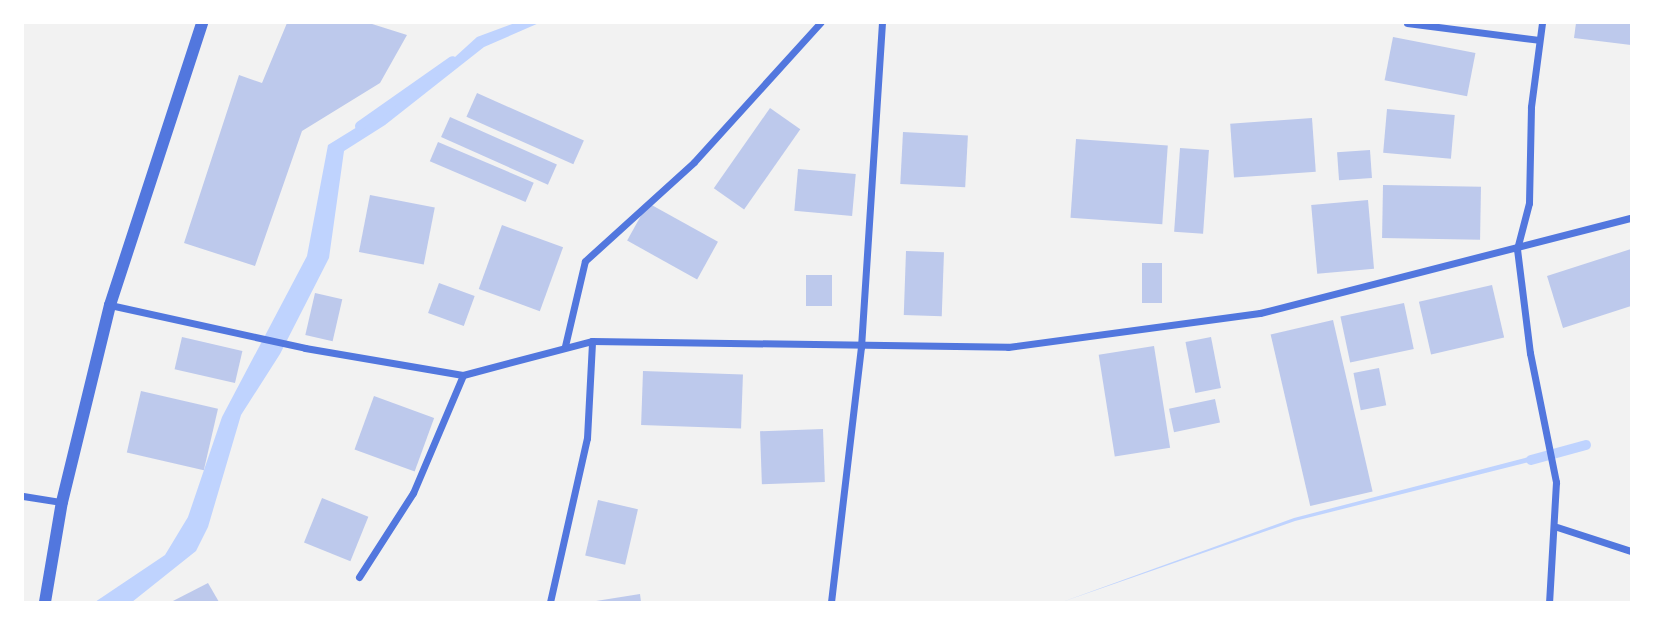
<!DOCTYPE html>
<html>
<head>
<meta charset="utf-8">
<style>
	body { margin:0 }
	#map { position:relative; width:1654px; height:625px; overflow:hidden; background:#f2f2f2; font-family:"Exo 2",sans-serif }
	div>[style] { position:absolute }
	.water>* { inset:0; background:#bfd3fe }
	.stream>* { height:10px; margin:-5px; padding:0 5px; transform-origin:5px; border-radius:5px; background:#bfd3fe }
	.building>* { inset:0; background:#bdc9ec; transform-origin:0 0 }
	.minor>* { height:7px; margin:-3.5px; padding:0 3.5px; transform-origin:3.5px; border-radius:3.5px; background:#5277de }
	.tertiary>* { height:12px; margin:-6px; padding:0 6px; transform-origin:6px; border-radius:6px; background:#5277de }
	span { translate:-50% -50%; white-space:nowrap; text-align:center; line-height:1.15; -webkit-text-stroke:5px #fff; paint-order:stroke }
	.frame { position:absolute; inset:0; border:24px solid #fff; pointer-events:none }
</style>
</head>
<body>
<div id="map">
	<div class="water">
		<i style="clip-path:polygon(515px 23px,539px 23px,484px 47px,385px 125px,344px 151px,329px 258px,280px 354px,241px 415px,208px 527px,196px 551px,132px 602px,95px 602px,165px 555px,188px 517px,222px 417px,307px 256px,328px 145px,422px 87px,477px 37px)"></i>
		<i style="clip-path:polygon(1544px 453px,1545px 458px,1295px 521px,1062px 602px,1294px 518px)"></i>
	</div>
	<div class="stream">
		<i style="left:360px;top:126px;width:113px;rotate:-35deg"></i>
		<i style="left:1531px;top:460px;width:57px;rotate:-15.3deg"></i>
	</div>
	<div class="building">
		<i style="clip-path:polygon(287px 23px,369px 23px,407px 35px,380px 83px,302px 131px,255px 266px,184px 243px,239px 75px,262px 83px)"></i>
		<i style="clip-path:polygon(1576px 23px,1631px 23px,1631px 45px,1574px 38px)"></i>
		<i style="left:1393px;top:37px;width:84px;height:44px;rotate:11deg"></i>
		<i style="left:477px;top:93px;width:117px;height:26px;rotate:24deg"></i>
		<i style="left:770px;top:108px;width:37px;height:98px;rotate:35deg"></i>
		<i style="left:1387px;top:109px;width:68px;height:44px;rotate:5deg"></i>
		<i style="left:450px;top:117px;width:117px;height:22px;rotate:24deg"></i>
		<i style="left:1312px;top:118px;width:54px;height:82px;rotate:86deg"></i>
		<i style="left:903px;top:132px;width:65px;height:52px;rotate:3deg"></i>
		<i style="left:1076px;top:139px;width:92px;height:79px;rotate:4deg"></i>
		<i style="left:438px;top:142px;width:104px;height:21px;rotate:23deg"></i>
		<i style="left:1180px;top:148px;width:29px;height:84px;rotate:4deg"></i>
		<i style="left:1370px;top:150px;width:28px;height:33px;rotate:86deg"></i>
		<i style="left:798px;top:169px;width:58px;height:42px;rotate:5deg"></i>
		<i style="left:1383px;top:185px;width:98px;height:53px;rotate:1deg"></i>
		<i style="left:370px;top:195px;width:66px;height:58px;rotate:11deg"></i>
		<i style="left:1368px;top:200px;width:69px;height:57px;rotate:85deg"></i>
		<i style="left:648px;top:203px;width:80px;height:43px;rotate:29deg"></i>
		<i style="left:502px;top:225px;width:65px;height:68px;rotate:20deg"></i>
		<i style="clip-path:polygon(1631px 249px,1631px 306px,1563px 328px,1547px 276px)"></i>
		<i style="left:906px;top:251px;width:38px;height:64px;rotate:2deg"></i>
		<i style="left:1142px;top:263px;width:20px;height:40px"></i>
		<i style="left:806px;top:275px;width:26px;height:31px"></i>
		<i style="left:439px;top:283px;width:38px;height:32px;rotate:20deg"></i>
		<i style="left:1492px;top:285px;width:54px;height:75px;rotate:77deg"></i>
		<i style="left:315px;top:293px;width:28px;height:43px;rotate:13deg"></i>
		<i style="left:1404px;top:303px;width:47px;height:65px;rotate:78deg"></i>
		<i style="left:1333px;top:320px;width:176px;height:64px;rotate:77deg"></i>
		<i style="left:182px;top:337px;width:62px;height:33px;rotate:13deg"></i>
		<i style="left:1211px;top:337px;width:52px;height:26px;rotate:79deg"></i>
		<i style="left:1154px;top:346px;width:103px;height:56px;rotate:81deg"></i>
		<i style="left:1379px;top:368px;width:38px;height:26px;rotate:79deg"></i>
		<i style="left:643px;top:371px;width:100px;height:54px;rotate:2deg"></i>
		<i style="left:141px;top:391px;width:79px;height:63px;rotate:13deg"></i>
		<i style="left:374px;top:396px;width:64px;height:57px;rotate:20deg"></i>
		<i style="left:1215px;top:399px;width:24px;height:47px;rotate:78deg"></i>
		<i style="left:823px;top:429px;width:53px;height:63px;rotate:88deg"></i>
		<i style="left:322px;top:498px;width:50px;height:48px;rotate:22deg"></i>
		<i style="left:598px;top:500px;width:41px;height:57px;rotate:13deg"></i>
		<i style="clip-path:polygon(208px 583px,219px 602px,171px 602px)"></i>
		<i style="clip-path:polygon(640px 594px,641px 602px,596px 602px,596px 601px)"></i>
	</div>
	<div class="minor">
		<i style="left:1407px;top:23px;width:133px;rotate:7.3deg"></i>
		<i style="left:1542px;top:23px;width:85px;rotate:97.5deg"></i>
		<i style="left:1531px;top:107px;width:96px;rotate:91.2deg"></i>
		<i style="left:1529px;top:203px;width:48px;rotate:104.6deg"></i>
		<i style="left:1517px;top:249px;width:105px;rotate:82.9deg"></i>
		<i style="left:1530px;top:353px;width:132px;rotate:78.6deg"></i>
		<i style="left:1556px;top:482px;width:120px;rotate:93.3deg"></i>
		<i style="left:110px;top:305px;width:200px;rotate:12.4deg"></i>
		<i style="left:305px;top:348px;width:160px;rotate:9.7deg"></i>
		<i style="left:463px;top:375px;width:133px;rotate:-14.8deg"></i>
		<i style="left:592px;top:341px;width:416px;rotate:0.8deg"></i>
		<i style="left:1008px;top:347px;width:254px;rotate:-7.7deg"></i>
		<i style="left:1260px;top:313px;width:383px;rotate:-14.4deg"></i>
		<i style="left:565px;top:346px;width:87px;rotate:-76.8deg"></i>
		<i style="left:585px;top:261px;width:147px;rotate:-42.2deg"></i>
		<i style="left:694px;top:162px;width:188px;rotate:-47.8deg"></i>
		<i style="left:23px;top:496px;width:39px;rotate:9deg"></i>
		<i style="left:1557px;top:527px;width:78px;rotate:18deg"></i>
		<i style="left:359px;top:577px;width:100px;rotate:-57.3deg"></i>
		<i style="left:413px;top:493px;width:128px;rotate:-67deg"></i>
		<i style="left:550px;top:602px;width:168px;rotate:-77.3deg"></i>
		<i style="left:587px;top:438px;width:97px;rotate:-87deg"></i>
		<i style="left:831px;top:602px;width:257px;rotate:-83.3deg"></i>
		<i style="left:861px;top:347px;width:325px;rotate:-86.3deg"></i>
	</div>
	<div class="tertiary">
		<i style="left:45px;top:602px;width:101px;rotate:-80.4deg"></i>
		<i style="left:62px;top:502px;width:203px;rotate:-76.3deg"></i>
		<i style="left:110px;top:305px;width:297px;rotate:-71.9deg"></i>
	</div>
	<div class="frame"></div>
</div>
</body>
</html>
